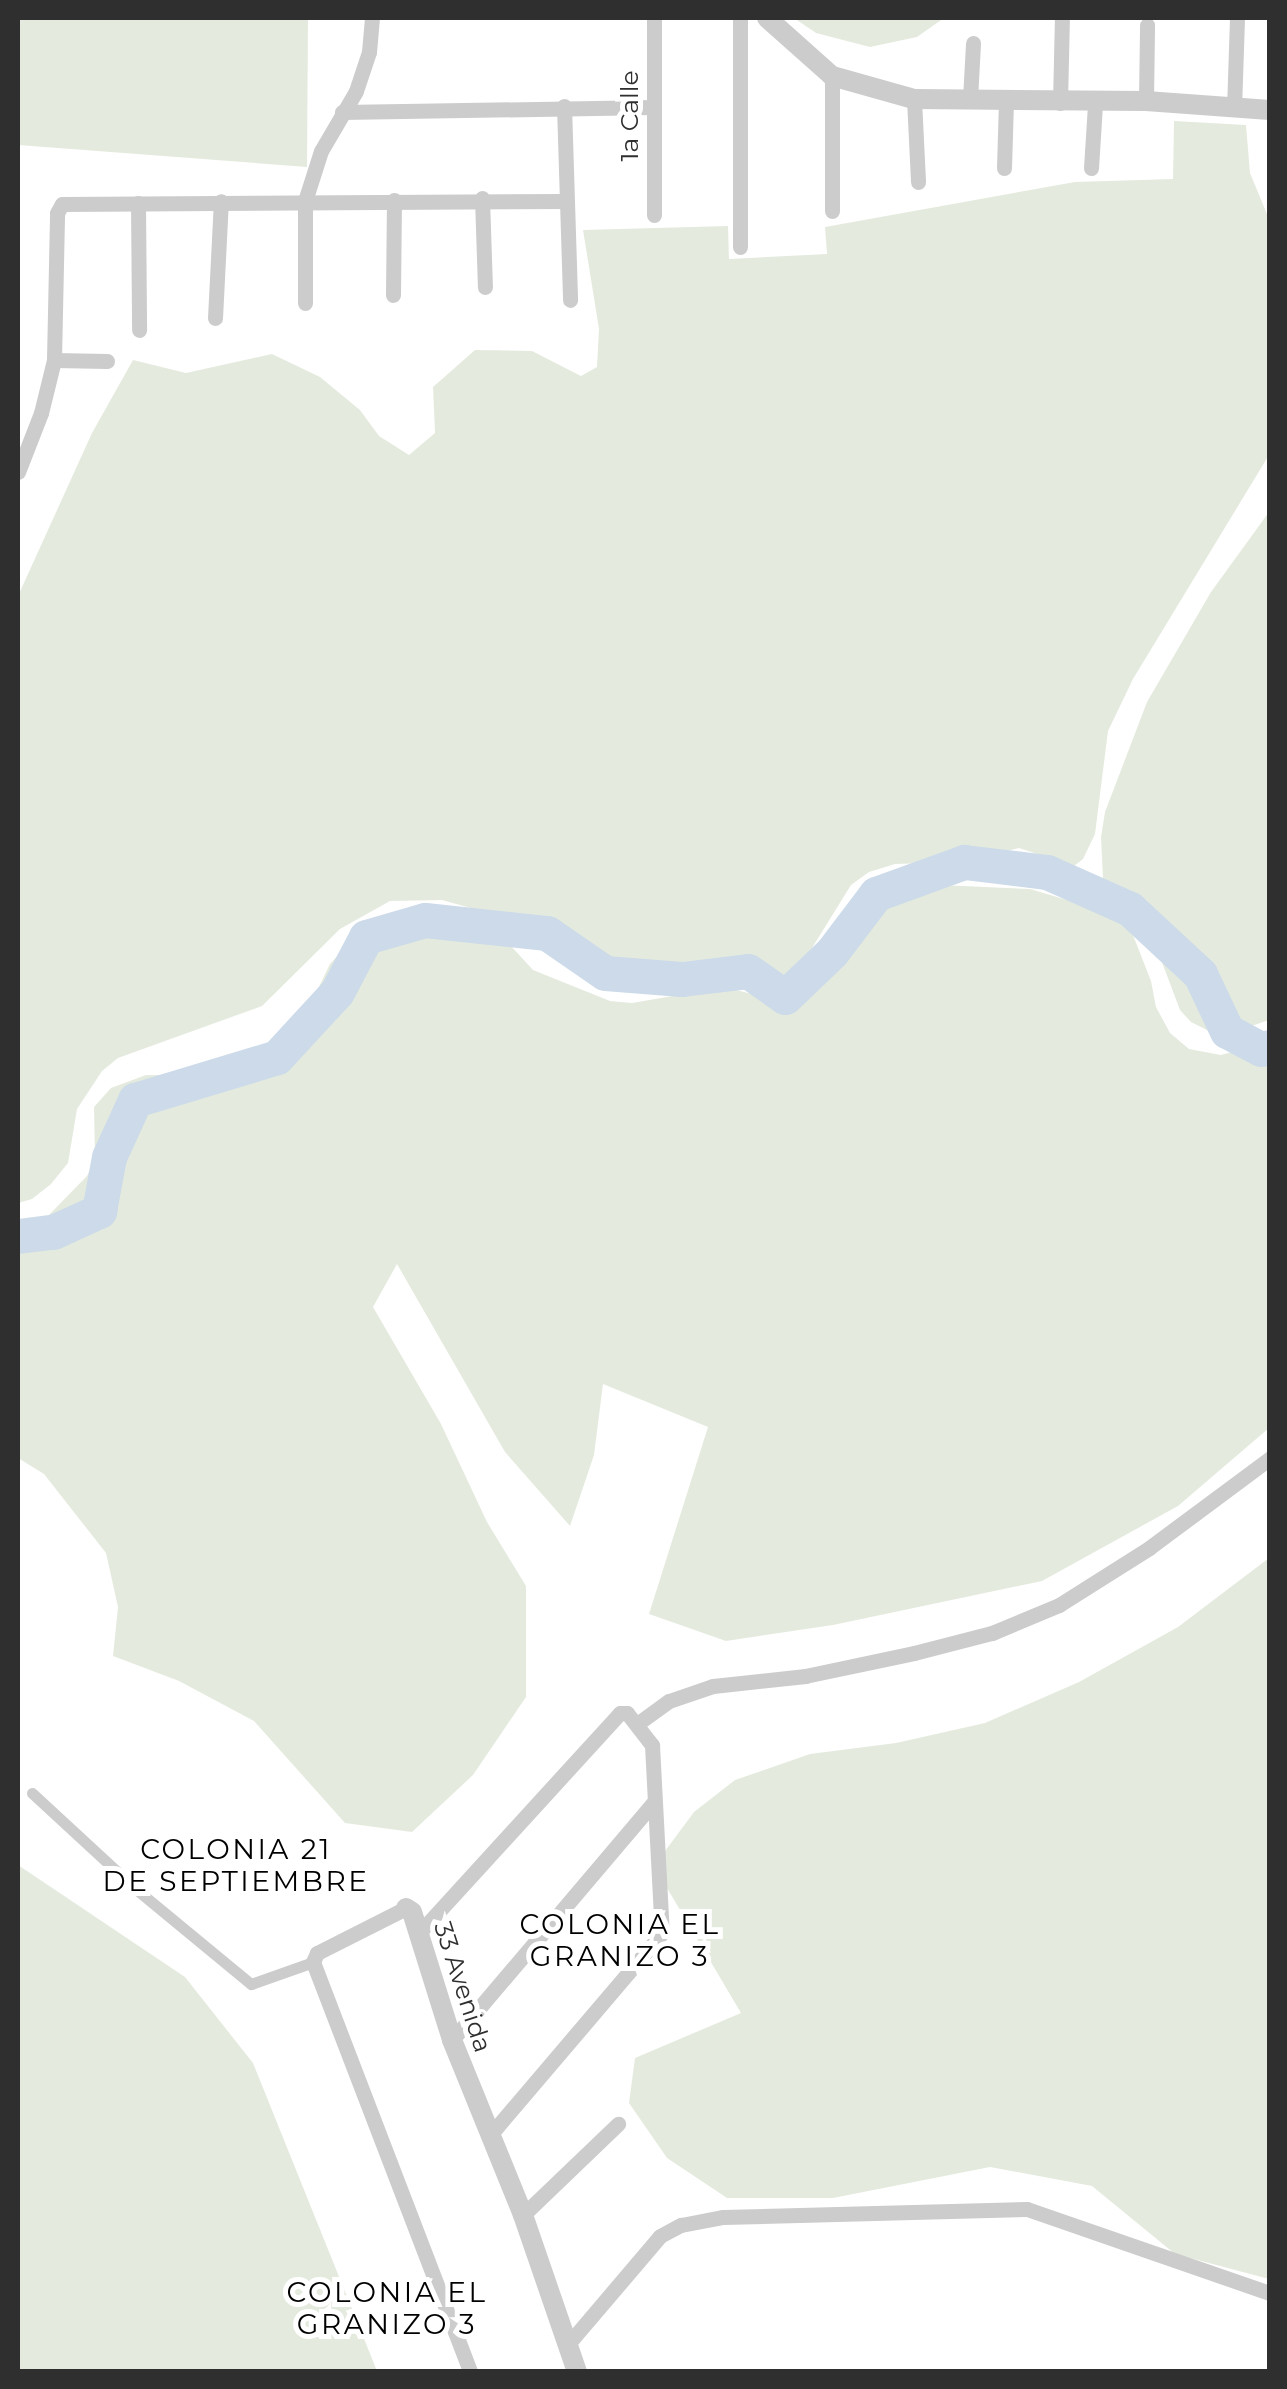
<!DOCTYPE html>
<html>
<head>
<meta charset="utf-8">
<style>
	body { margin:0 }
	#map { position:relative; width:1287px; height:2389px; overflow:hidden; background:#fff; font-family:Montserrat,sans-serif }
	div>[style] { position:absolute }
	.green>* { inset:0; background:#e4ebde }
	.river>* { height:35px; margin:-17.5px; padding:0 17.5px; transform-origin:17.5px; border-radius:17.5px; background:#ccdae9 }
	.pedestrian>* { height:11px; margin:-5.5px; padding:0 5.5px; transform-origin:5.5px; border-radius:5.5px; background:#ccc }
	.minor>* { height:15px; margin:-7.5px; padding:0 7.5px; transform-origin:7.5px; border-radius:7.5px; background:#ccc }
	.tertiary>* { height:20px; margin:-10px; padding:0 10px; transform-origin:10px; border-radius:10px; background:#ccc }
	span { translate:-50% -50%; white-space:nowrap; text-align:center; line-height:1.15; -webkit-text-stroke:10px #fff; paint-order:stroke }
	.street-label { font-size:25px; color:#2f2f2f }
	.neighbourhood-label { font-size:28px; color:#000; letter-spacing:2.5px }
	.frame { position:absolute; inset:0; border:20px solid #2f2f2f; pointer-events:none }
</style>
</head>
<body>
<div id="map">
	<div class="green">
		<i style="clip-path:polygon(18px 18px,308px 18px,307px 167px,18px 145px)"></i>
		<i style="clip-path:polygon(794px 18px,944px 18px,917px 37px,870px 47px,816px 33px)"></i>
		<i style="clip-path:polygon(1174px 121px,1246px 125px,1250px 173px,1269px 219px,1269px 455px,1133px 679px,1108px 731px,1095px 834px,1083px 859px,1074px 866px,1019px 848px,961px 862px,895px 864px,869px 872px,851px 885px,812px 948px,797px 967px,783px 976px,744px 961px,717px 958px,604px 981px,569px 964px,503px 917px,442px 900px,390px 901px,340px 929px,262px 1006px,118px 1058px,102px 1071px,77px 1109px,68px 1163px,51px 1184px,32px 1199px,18px 1203px,18px 596px,92px 433px,133px 360px,186px 373px,272px 354px,320px 377px,360px 410px,379px 436px,409px 455px,435px 433px,433px 387px,475px 350px,532px 351px,581px 376px,597px 367px,599px 329px,583px 230px,728px 226px,729px 259px,827px 254px,825px 227px,1075px 182px,1173px 179px)"></i>
		<i style="clip-path:polygon(1269px 512px,1269px 1020px,1237px 1031px,1211px 1032px,1191px 1022px,1180px 1010px,1157px 949px,1103px 879px,1101px 837px,1105px 812px,1147px 702px,1211px 592px)"></i>
		<i style="clip-path:polygon(918px 884px,1030px 889px,1114px 914px,1131px 930px,1151px 981px,1156px 1007px,1170px 1033px,1189px 1049px,1221px 1055px,1269px 1042px,1269px 1428px,1178px 1506px,1042px 1581px,833px 1625px,726px 1641px,649px 1614px,708px 1427px,603px 1384px,594px 1455px,570px 1526px,505px 1452px,397px 1264px,373px 1307px,441px 1424px,487px 1522px,526px 1586px,526px 1697px,473px 1775px,412px 1832px,345px 1823px,254px 1721px,179px 1681px,113px 1656px,118px 1607px,106px 1553px,44px 1474px,18px 1458px,18px 1236px,45px 1219px,87px 1176px,95px 1158px,94px 1107px,111px 1088px,146px 1075px,250px 1076px,281px 1049px,300px 1026px,330px 964px,343px 950px,383px 924px,441px 918px,479px 924px,500px 934px,533px 970px,610px 1001px,632px 1003px,725px 987px,775px 1000px,786px 999px,800px 987px,854px 915px,869px 903px)"></i>
		<i style="clip-path:polygon(1269px 1558px,1269px 2279px,1175px 2254px,1092px 2186px,990px 2167px,833px 2198px,727px 2198px,667px 2158px,629px 2103px,635px 2058px,741px 2013px,654px 1866px,694px 1812px,735px 1780px,810px 1754px,896px 1743px,985px 1723px,1079px 1682px,1178px 1627px)"></i>
		<i style="clip-path:polygon(18px 1865px,185px 1977px,253px 2063px,377px 2371px,18px 2371px)"></i>
	</div>
	<div class="river">
		<i style="left:18px;top:1236px;width:35px;rotate:-7deg"></i>
		<i style="left:53px;top:1232px;width:51px;rotate:-24.5deg"></i>
		<i style="left:99px;top:1211px;width:55px;rotate:-79.5deg"></i>
		<i style="left:109px;top:1157px;width:63px;rotate:-65.5deg"></i>
		<i style="left:135px;top:1100px;width:148px;rotate:-16.8deg"></i>
		<i style="left:277px;top:1057px;width:88px;rotate:-47.3deg"></i>
		<i style="left:337px;top:992px;width:62px;rotate:-62.2deg"></i>
		<i style="left:366px;top:937px;width:61px;rotate:-16.1deg"></i>
		<i style="left:425px;top:920px;width:123px;rotate:6.1deg"></i>
		<i style="left:547px;top:933px;width:70px;rotate:34.6deg"></i>
		<i style="left:605px;top:973px;width:77px;rotate:4.5deg"></i>
		<i style="left:682px;top:979px;width:66px;rotate:-6.9deg"></i>
		<i style="left:748px;top:971px;width:45px;rotate:35.1deg"></i>
		<i style="left:785px;top:997px;width:65px;rotate:-43.8deg"></i>
		<i style="left:832px;top:952px;width:73px;rotate:-52.8deg"></i>
		<i style="left:876px;top:894px;width:94px;rotate:-20deg"></i>
		<i style="left:964px;top:862px;width:84px;rotate:6.9deg"></i>
		<i style="left:1047px;top:872px;width:91px;rotate:24deg"></i>
		<i style="left:1130px;top:909px;width:96px;rotate:42.9deg"></i>
		<i style="left:1200px;top:974px;width:63px;rotate:64.7deg"></i>
		<i style="left:1227px;top:1031px;width:38px;rotate:28deg"></i>
		<i style="left:1261px;top:1049px;width:9px;rotate:-13deg"></i>
	</div>
	<div class="pedestrian">
		<i style="left:32px;top:1793px;width:143px;rotate:42.7deg"></i>
		<i style="left:137px;top:1890px;width:148px;rotate:39.5deg"></i>
		<i style="left:251px;top:1984px;width:66px;rotate:-19.5deg"></i>
	</div>
	<div class="minor">
		<i style="left:740px;top:18px;width:229px;rotate:90deg"></i>
		<i style="left:914px;top:99px;width:83px;rotate:87.2deg"></i>
		<i style="left:970px;top:99px;width:56px;rotate:-86.9deg"></i>
		<i style="left:1146px;top:101px;width:76px;rotate:-89.2deg"></i>
		<i style="left:1060px;top:103px;width:85px;rotate:-88.7deg"></i>
		<i style="left:564px;top:106px;width:194px;rotate:88.2deg"></i>
		<i style="left:1234px;top:109px;width:91px;rotate:-88.1deg"></i>
		<i style="left:342px;top:112px;width:312px;rotate:-0.9deg"></i>
		<i style="left:1004px;top:168px;width:68px;rotate:-88.3deg"></i>
		<i style="left:1091px;top:168px;width:64px;rotate:-86.4deg"></i>
		<i style="left:482px;top:198px;width:89px;rotate:88.1deg"></i>
		<i style="left:138px;top:203px;width:127px;rotate:89.5deg"></i>
		<i style="left:832px;top:211px;width:135px;rotate:-90deg"></i>
		<i style="left:654px;top:215px;width:197px;rotate:-90deg"></i>
		<i style="left:393px;top:295px;width:95px;rotate:-89.4deg"></i>
		<i style="left:305px;top:303px;width:102px;rotate:-90deg"></i>
		<i style="left:305px;top:201px;width:52px;rotate:-72.3deg"></i>
		<i style="left:321px;top:151px;width:69px;rotate:-59.7deg"></i>
		<i style="left:356px;top:91px;width:41px;rotate:-71.6deg"></i>
		<i style="left:369px;top:52px;width:34px;rotate:-85deg"></i>
		<i style="left:215px;top:318px;width:117px;rotate:-87.1deg"></i>
		<i style="left:54px;top:360px;width:53px;rotate:1.1deg"></i>
		<i style="left:18px;top:472px;width:63px;rotate:-68.7deg"></i>
		<i style="left:41px;top:413px;width:55px;rotate:-76.2deg"></i>
		<i style="left:54px;top:360px;width:147px;rotate:-88.8deg"></i>
		<i style="left:57px;top:213px;width:10px;rotate:-61deg"></i>
		<i style="left:62px;top:204px;width:504px;rotate:-0.34deg"></i>
		<i style="left:637px;top:1724px;width:39px;rotate:-36deg"></i>
		<i style="left:669px;top:1701px;width:46px;rotate:-18.8deg"></i>
		<i style="left:713px;top:1686px;width:93px;rotate:-6.2deg"></i>
		<i style="left:805px;top:1676px;width:111px;rotate:-11.9deg"></i>
		<i style="left:914px;top:1653px;width:81px;rotate:-14.4deg"></i>
		<i style="left:992px;top:1633px;width:73px;rotate:-22.7deg"></i>
		<i style="left:1059px;top:1605px;width:107px;rotate:-32.3deg"></i>
		<i style="left:1149px;top:1548px;width:151px;rotate:-36.6deg"></i>
		<i style="left:406px;top:1908px;width:100px;rotate:153.2deg"></i>
		<i style="left:317px;top:1953px;width:10px;rotate:114deg"></i>
		<i style="left:313px;top:1962px;width:439px;rotate:69deg"></i>
		<i style="left:419px;top:1933px;width:298px;rotate:-47.6deg"></i>
		<i style="left:620px;top:1713px;width:7px"></i>
		<i style="left:627px;top:1713px;width:41px;rotate:52deg"></i>
		<i style="left:652px;top:1745px;width:188px;rotate:87deg"></i>
		<i style="left:662px;top:1933px;width:265px;rotate:130.4deg"></i>
		<i style="left:452px;top:2040px;width:312px;rotate:-49.7deg"></i>
		<i style="left:523px;top:2215px;width:132px;rotate:-43.8deg"></i>
		<i style="left:569px;top:2343px;width:140px;rotate:-49.6deg"></i>
		<i style="left:660px;top:2236px;width:24px;rotate:-28deg"></i>
		<i style="left:681px;top:2225px;width:43px;rotate:-10.8deg"></i>
		<i style="left:723px;top:2217px;width:304px;rotate:-1.5deg"></i>
		<i style="left:1027px;top:2209px;width:257px;rotate:19.1deg"></i>
	</div>
	<div class="tertiary">
		<i style="left:767px;top:18px;width:87px;rotate:41.7deg"></i>
		<i style="left:832px;top:76px;width:85px;rotate:15.7deg"></i>
		<i style="left:914px;top:99px;width:232px;rotate:0.5deg"></i>
		<i style="left:1146px;top:101px;width:124px;rotate:4.2deg"></i>
		<i style="left:406px;top:1908px;width:7px;rotate:34deg"></i>
		<i style="left:412px;top:1912px;width:134px;rotate:72.6deg"></i>
		<i style="left:452px;top:2040px;width:189px;rotate:67.9deg"></i>
		<i style="left:523px;top:2215px;width:166px;rotate:71deg"></i>
	</div>
	<div class="street-label">
		<span style="left:629px;top:116px;rotate:-90deg">1a Calle</span>
		<span style="left:463px;top:1987px;rotate:72deg">33 Avenida</span>
	</div>
	<div class="neighbourhood-label">
		<span style="left:236px;top:1865px">COLONIA 21<br>DE SEPTIEMBRE</span>
		<span style="left:620px;top:1940px">COLONIA EL<br>GRANIZO 3</span>
		<span style="left:387px;top:2308px">COLONIA EL<br>GRANIZO 3</span>
	</div>
	<div class="frame"></div>
</div>
</body>
</html>
